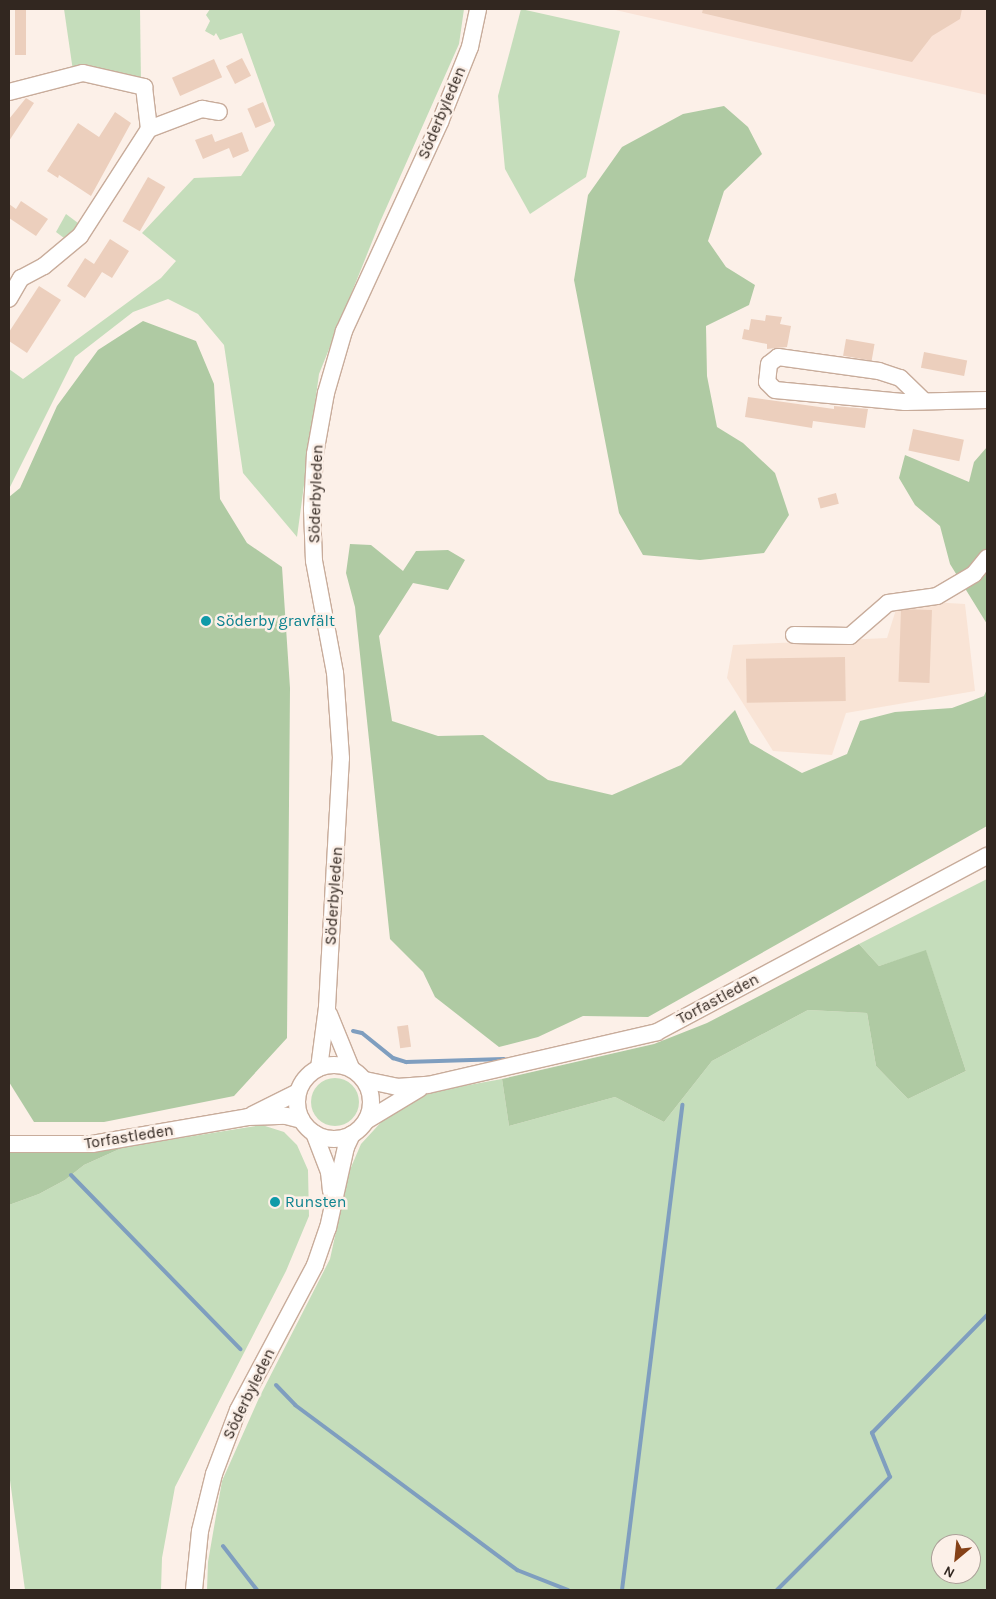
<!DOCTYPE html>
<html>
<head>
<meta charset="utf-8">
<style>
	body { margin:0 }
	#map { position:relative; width:996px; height:1599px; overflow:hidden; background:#fcf0e8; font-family:Karla,sans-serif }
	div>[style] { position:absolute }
	.commercial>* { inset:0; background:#fae3d7 }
	.industrial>* { inset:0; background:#f9e4d6 }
	.green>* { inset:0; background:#c5ddbb }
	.round { border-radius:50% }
	.forest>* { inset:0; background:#afcaa3 }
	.stream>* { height:4px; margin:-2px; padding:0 2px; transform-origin:2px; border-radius:2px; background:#7f9ebf }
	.building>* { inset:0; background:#eccfbd; transform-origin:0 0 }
	.roads { filter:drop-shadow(1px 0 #c8ac9b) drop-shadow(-1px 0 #c8ac9b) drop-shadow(0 1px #c8ac9b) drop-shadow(0 -1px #c8ac9b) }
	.minor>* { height:16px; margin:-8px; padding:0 8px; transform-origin:8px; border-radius:8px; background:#fff }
	.minor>.ring { margin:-8px; padding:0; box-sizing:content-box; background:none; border:16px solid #fff; border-radius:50% }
	.dots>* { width:14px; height:14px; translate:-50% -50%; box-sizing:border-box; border:2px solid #fcf0e8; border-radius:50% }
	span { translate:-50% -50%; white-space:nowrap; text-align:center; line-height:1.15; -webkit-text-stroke:5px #fcf0e8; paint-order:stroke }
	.street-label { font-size:16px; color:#322720 }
	.culture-label { font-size:16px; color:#0d838f }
	.left { translate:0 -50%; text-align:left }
	.frame { position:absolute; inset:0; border:10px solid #322720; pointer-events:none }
	.north { position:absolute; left:931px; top:1534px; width:50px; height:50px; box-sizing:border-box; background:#fcf0e8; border:1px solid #aba098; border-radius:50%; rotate:208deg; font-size:14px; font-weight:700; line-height:20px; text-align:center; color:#322720 }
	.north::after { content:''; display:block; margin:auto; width:18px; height:22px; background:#854117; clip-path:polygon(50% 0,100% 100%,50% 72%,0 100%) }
</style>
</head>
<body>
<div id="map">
	<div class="commercial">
		<i style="clip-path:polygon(611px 9px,987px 9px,987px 95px)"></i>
	</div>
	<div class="industrial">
		<i style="clip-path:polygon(899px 600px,965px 604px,975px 691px,846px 713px,832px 755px,773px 751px,727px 678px,733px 645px,887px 638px)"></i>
	</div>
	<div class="green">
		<i style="clip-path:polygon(64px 9px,140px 9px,141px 83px,73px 71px)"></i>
		<i style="clip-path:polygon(210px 9px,464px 9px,459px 44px,380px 222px,319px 374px,297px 537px,243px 473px,224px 345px,198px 314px,168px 299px,133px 312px,75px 357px,9px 489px,9px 369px,23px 379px,161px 278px,176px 261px,142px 233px,194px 178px,241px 176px,275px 125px,242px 33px,220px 40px,216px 33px,214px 36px,205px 31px,210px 21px,206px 15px)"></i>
		<i style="clip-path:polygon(521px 9px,620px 31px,586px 177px,530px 214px,505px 169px,498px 96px)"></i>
		<i style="clip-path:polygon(66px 214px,78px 223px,80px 231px,68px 241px,56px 232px)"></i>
		<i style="clip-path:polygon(evenodd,987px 879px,987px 1590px,207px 1590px,208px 1562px,222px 1481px,259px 1398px,330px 1259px,349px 1172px,361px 1144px,385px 1118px,430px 1092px,502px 1079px,509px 1126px,615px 1097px,664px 1122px,712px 1061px,808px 1010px,867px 1013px,876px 1066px,908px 1099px,966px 1071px,926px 951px,879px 966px,859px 944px,987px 879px,941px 1544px,971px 1544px,971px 1574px,941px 1574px,941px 1544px)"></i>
		<i class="round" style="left:311px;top:1078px;width:48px;height:48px"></i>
		<i style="clip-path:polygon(262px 1125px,284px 1132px,297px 1145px,308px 1170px,309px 1216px,286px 1271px,175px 1487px,162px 1558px,161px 1590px,25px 1590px,9px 1473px,9px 1205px,39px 1194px,65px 1180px,84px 1165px,124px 1147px)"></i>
	</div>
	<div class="forest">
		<i style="clip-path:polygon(724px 106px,748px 127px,762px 154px,724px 191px,708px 241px,726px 267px,755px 285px,749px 305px,706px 326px,707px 376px,717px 427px,743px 443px,775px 473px,789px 515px,764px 553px,700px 560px,643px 555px,619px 513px,574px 280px,588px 195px,622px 147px,683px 114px)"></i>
		<i style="clip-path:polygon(143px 321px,196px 341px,214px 384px,220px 499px,247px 543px,282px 567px,290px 688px,287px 1038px,234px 1096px,104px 1122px,34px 1122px,9px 1082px,9px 497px,20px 488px,57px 406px,98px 350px)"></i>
		<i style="clip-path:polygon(987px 447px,987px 624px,950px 564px,940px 526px,915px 505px,899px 478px,905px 455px,969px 482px,974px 462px)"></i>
		<i style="clip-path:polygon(350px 544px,371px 545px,403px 571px,416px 551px,448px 550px,465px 560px,448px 590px,413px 583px,379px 636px,392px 721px,438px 736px,483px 735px,548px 780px,612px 795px,681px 765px,735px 710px,750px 743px,802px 773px,847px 754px,860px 721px,895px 712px,952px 708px,984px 696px,987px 689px,987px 826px,648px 1017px,583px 1016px,538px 1037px,499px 1047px,435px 997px,423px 972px,390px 939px,355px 607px,346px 573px)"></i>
		<i style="clip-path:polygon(859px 944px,879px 966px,926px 950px,966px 1071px,908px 1099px,876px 1066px,867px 1013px,808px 1010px,712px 1061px,664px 1122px,615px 1097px,509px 1126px,502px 1079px,654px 1044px,707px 1023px)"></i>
		<i style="clip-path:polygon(124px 1147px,84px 1165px,65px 1180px,39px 1194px,9px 1205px,9px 1153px)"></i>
	</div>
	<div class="stream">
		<i style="left:353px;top:1031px;width:9px;rotate:13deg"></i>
		<i style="left:362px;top:1033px;width:40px;rotate:39deg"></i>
		<i style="left:393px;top:1058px;width:14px;rotate:17deg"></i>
		<i style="left:406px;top:1062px;width:98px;rotate:-1.8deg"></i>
		<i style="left:71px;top:1175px;width:243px;rotate:45.8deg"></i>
		<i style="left:276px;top:1385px;width:28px;rotate:46deg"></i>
		<i style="left:295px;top:1405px;width:277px;rotate:36.6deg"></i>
		<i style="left:517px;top:1570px;width:55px;rotate:21.4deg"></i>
		<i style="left:223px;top:1546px;width:56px;rotate:52.3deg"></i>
		<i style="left:622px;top:1590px;width:489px;rotate:-82.9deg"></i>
		<i style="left:777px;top:1590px;width:160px;rotate:-45deg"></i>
		<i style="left:890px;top:1477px;width:48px;rotate:-112.2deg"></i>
		<i style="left:872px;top:1433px;width:165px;rotate:-45.7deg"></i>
	</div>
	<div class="building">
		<i style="left:15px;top:9px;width:11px;height:46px"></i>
		<i style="clip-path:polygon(703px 9px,962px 9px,960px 19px,932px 36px,912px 62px,702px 13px)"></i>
		<i style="left:242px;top:58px;width:20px;height:18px;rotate:63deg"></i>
		<i style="left:214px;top:59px;width:20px;height:46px;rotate:66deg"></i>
		<i style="clip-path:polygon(26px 98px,34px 103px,9px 141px,9px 119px)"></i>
		<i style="left:263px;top:102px;width:21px;height:17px;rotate:67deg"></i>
		<i style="clip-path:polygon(115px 112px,131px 123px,91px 196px,59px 175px,58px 178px,47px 171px,78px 123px,99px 137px)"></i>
		<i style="clip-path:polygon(242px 132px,249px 151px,233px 158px,229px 148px,203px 159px,195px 140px,212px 134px,215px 142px)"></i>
		<i style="left:148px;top:177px;width:20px;height:51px;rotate:30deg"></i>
		<i style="clip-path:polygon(21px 201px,48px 219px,36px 236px,9px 218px,9px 204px,16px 209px)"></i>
		<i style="clip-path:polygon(110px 239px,129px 251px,112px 278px,102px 272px,85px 298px,67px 286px,85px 258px,94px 264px)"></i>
		<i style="clip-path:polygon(39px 286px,61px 300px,27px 353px,9px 341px,9px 332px)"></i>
		<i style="clip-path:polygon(766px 315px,782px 317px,780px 324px,791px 326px,787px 347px,767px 349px,767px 344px,742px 339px,744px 329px,749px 330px,751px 319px,765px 321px)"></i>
		<i style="left:846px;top:339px;width:29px;height:17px;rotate:10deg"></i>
		<i style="left:924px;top:352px;width:44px;height:16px;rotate:11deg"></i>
		<i style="clip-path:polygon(748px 397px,834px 409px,834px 406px,868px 409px,865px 428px,813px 421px,812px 428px,745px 417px)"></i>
		<i style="left:913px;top:429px;width:52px;height:22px;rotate:12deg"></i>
		<i style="left:836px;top:493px;width:11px;height:19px;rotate:75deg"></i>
		<i style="left:932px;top:610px;width:73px;height:31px;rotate:92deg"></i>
		<i style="left:845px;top:657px;width:44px;height:99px;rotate:89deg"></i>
		<i style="left:408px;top:1025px;width:22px;height:11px;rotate:82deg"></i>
	</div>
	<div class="roads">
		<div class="minor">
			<i style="left:9px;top:92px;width:76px;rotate:-14.4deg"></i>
			<i style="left:83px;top:73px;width:63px;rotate:12.9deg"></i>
			<i style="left:144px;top:87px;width:42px;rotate:83.2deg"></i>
			<i style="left:149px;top:129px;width:127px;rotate:122.8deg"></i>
			<i style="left:80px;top:236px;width:47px;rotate:140.2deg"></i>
			<i style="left:44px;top:266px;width:26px;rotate:152deg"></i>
			<i style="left:21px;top:278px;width:24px;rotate:120deg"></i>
			<i style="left:149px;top:129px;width:57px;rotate:-20.7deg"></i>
			<i style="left:202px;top:109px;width:17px;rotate:10deg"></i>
			<i style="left:924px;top:401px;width:33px;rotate:-136deg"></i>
			<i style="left:900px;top:378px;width:22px;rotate:-162deg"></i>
			<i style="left:879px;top:371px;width:102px;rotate:-172.1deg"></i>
			<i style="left:778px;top:357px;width:11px;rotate:142deg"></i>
			<i style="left:769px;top:364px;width:18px;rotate:96deg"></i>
			<i style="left:767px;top:382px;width:11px;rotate:45deg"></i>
			<i style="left:775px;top:390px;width:131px;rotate:5.3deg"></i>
			<i style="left:905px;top:402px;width:82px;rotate:-1.4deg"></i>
			<i style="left:794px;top:635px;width:56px;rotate:1deg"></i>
			<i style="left:850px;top:636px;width:50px;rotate:-41deg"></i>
			<i style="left:888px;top:603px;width:49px;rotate:-8.1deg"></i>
			<i style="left:937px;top:596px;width:43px;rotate:-30.7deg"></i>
			<i style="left:974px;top:574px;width:21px;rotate:-51deg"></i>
			<i style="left:329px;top:1014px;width:58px;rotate:67.8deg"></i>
			<i class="ring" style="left:297px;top:1065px;width:58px;height:58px"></i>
			<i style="left:319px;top:1068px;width:62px;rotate:-82.5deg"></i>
			<i style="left:327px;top:1007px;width:249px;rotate:-86.8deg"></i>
			<i style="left:341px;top:758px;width:85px;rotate:-94deg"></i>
			<i style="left:335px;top:673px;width:114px;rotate:-100.6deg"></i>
			<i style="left:314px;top:561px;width:52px;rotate:-92.2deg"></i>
			<i style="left:312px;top:509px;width:55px;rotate:-86.9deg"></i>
			<i style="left:315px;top:454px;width:62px;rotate:-79.8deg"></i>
			<i style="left:326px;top:393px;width:65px;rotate:-73.8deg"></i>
			<i style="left:344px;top:331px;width:230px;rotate:-65.3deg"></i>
			<i style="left:440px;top:122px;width:81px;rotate:-68.2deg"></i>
			<i style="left:470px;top:47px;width:39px;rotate:-78deg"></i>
			<i style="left:365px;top:1080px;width:33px;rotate:12deg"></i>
			<i style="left:397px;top:1087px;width:31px;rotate:-4deg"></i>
			<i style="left:428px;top:1085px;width:235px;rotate:-13deg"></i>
			<i style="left:657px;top:1032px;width:374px;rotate:-28.1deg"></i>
			<i style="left:252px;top:1115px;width:51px;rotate:-26.6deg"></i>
			<i style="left:366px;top:1121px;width:62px;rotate:-31.1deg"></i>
			<i style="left:314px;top:1133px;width:42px;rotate:69deg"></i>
			<i style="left:329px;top:1172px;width:19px;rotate:84deg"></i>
			<i style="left:9px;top:1144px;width:83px"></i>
			<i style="left:92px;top:1144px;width:158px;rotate:-9.8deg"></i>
			<i style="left:248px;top:1117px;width:38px;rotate:-2deg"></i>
			<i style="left:286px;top:1116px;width:16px;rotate:14deg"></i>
			<i style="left:194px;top:1590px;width:59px;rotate:-84.2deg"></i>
			<i style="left:200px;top:1531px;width:59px;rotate:-76.2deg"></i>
			<i style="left:214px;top:1474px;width:68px;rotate:-69.4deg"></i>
			<i style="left:238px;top:1410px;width:164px;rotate:-62deg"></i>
			<i style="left:315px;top:1265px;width:39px;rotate:-71deg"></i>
			<i style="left:328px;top:1228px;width:83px;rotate:-77.5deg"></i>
			<i style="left:346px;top:1147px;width:14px;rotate:-65deg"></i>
		</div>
	</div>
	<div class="dots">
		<i style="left:206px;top:621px;background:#0f9aa8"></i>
		<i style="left:275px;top:1202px;background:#0f9aa8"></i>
	</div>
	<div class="street-label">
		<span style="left:442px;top:113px;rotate:-67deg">Söderbyleden</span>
		<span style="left:316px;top:494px;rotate:-88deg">Söderbyleden</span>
		<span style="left:334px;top:896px;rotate:-86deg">Söderbyleden</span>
		<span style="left:718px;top:999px;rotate:-28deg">Torfastleden</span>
		<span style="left:129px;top:1137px;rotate:-9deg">Torfastleden</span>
		<span style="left:249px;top:1394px;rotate:-64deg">Söderbyleden</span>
	</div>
	<div class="culture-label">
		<span class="left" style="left:216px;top:621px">Söderby gravfält</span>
		<span class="left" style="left:285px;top:1202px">Runsten</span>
	</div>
	<div class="frame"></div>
	<div class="north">N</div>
</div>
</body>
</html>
